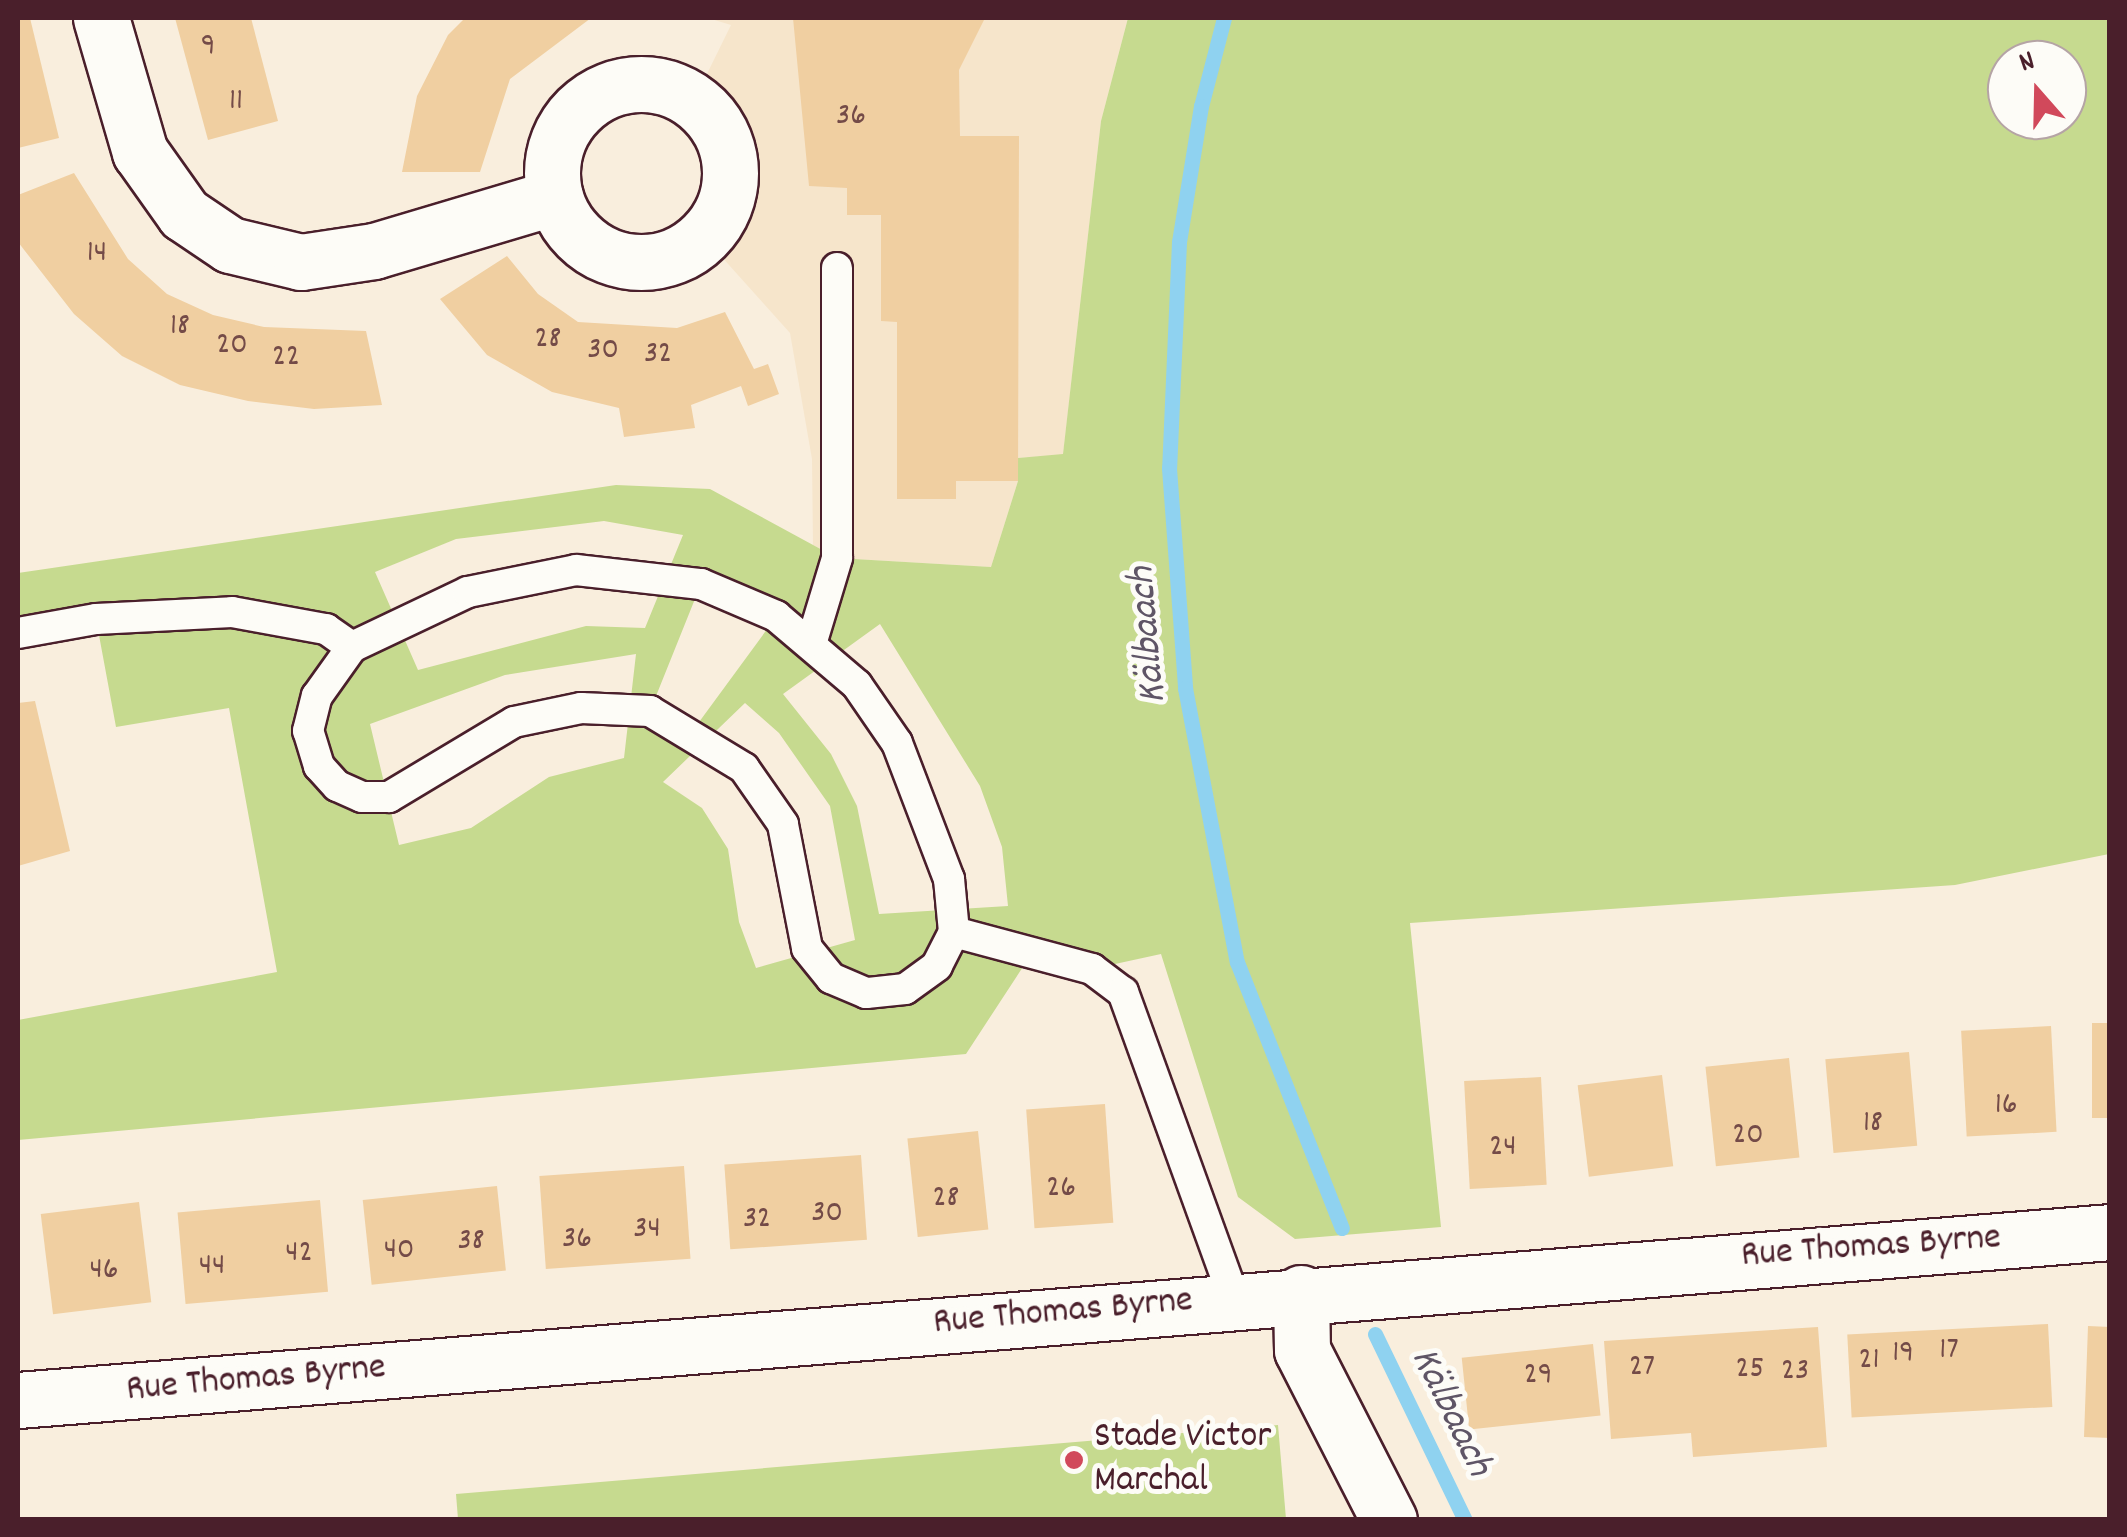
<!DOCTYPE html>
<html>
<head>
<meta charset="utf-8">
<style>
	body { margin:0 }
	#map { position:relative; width:2127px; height:1537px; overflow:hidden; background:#f9eedd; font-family:Dekko,sans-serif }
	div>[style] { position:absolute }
	.built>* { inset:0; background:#f6e5cb }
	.green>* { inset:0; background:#c6da8f }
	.stream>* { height:15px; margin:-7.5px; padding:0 7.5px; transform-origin:7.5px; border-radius:7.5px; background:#8fd2f0 }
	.building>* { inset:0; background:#f0cfa1; transform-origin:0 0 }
	.roads { filter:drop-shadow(2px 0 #4a1f2b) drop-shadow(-2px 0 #4a1f2b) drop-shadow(0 2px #4a1f2b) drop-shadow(0 -2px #4a1f2b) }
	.lane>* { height:30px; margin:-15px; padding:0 15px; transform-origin:15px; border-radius:15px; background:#fdfcf7 }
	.street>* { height:55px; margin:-27.5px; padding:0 27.5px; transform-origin:27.5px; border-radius:27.5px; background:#fdfcf7 }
	.street>.ring { margin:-27.5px; padding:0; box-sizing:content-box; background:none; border:55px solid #fdfcf7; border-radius:50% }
	.dots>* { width:28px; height:28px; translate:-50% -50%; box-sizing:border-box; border:5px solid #fdfcf7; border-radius:50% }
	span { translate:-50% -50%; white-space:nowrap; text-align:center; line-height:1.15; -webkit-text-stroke:10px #fdfcf7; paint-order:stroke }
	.number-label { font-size:32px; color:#744b48 }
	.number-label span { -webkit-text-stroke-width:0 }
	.street-label { font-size:38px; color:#4a1f2b }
	.poi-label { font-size:38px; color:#4a1f2b }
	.left { translate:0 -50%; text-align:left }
	.water-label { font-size:40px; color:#5f5566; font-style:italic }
	.frame { position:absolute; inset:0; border:20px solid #4a1f2b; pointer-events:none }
	.north { position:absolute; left:1987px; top:40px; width:100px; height:100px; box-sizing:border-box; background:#fdfcf7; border:2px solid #b5a4a5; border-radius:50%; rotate:340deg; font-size:28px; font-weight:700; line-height:40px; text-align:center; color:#4a1f2b }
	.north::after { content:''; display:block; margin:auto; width:35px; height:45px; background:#d1495b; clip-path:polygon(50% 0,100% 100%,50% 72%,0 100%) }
</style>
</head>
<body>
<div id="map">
	<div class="built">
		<i style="clip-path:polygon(708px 18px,1128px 18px,1101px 121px,1063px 455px,1018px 458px,1018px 481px,991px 567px,837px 558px,813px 545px,812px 459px,790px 333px,720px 255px,746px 207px,749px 155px,736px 116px,703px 82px,731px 25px)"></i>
	</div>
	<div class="green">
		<i style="clip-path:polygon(evenodd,1128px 18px,2109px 18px,2109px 854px,1955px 885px,1410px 923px,1441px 1227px,1295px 1239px,1238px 1197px,1161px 954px,1092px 969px,1032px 953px,966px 1054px,18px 1140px,18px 1020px,277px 972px,229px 708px,116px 727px,96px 619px,18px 633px,18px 573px,616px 485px,710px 489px,837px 558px,991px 567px,1018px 481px,1018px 458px,1063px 454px,1101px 121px,1128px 18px,2007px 60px,2067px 60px,2067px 120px,2007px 120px,2007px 60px,1128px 18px,604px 521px,683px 535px,645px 628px,586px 626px,418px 670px,375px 572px,456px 539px,604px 521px,1128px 18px,701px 584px,776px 617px,691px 733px,650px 711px,701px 584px,1128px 18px,880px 624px,980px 786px,1002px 847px,1008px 906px,879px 914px,857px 806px,831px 754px,783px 694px,880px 624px,1128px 18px,636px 654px,624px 758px,549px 777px,471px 828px,399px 845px,370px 724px,505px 675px,636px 654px,1128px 18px,745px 703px,779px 733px,830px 806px,855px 940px,756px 968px,739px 922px,728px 849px,702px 808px,663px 782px,745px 703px)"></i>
		<i style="clip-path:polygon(1278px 1425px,1286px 1519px,458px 1519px,456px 1494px)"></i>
	</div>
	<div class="stream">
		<i style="left:1224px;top:18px;width:91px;rotate:104.6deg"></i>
		<i style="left:1201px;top:106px;width:138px;rotate:99.2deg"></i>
		<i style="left:1179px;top:242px;width:226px;rotate:92.5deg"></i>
		<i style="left:1169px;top:468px;width:221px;rotate:85.8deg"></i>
		<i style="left:1185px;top:688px;width:279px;rotate:79.3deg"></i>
		<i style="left:1237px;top:962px;width:286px;rotate:68.5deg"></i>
		<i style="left:1375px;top:1334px;width:207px;rotate:64.2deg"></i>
	</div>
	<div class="building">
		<i style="clip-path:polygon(18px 18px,30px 18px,59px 138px,18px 148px)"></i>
		<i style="clip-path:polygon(175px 18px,251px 18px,278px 121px,208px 140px)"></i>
		<i style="clip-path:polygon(465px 18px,591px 18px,510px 79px,480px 172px,402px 172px,417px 96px,448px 35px)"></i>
		<i style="clip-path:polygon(793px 18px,985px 18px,959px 70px,960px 136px,1019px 136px,1018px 481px,956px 481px,956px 499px,897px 499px,897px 322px,881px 321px,881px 215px,847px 215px,847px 188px,809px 186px)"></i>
		<i style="clip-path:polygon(74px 173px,128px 259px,167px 294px,213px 315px,264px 327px,366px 331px,382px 405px,314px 409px,248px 401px,180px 385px,122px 356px,74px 314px,18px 242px,18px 195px)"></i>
		<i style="clip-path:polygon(507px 256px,538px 294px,578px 322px,677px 328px,725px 312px,754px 369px,768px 364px,779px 394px,748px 406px,741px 386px,691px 405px,695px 428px,624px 437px,619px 408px,552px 392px,487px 355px,440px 299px)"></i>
		<i style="clip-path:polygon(35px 701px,70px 851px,18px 866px,18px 703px)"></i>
		<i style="left:2092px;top:1023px;width:18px;height:95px"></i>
		<i style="left:2051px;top:1026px;width:106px;height:90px;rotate:87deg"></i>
		<i style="left:1909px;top:1052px;width:94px;height:84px;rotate:85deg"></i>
		<i style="left:1789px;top:1058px;width:100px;height:84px;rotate:84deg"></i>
		<i style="left:1662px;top:1075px;width:92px;height:85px;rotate:83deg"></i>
		<i style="left:1541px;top:1077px;width:108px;height:77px;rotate:87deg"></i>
		<i style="left:1105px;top:1104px;width:119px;height:79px;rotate:86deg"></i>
		<i style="left:978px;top:1131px;width:99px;height:71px;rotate:84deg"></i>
		<i style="left:861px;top:1155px;width:85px;height:137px;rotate:86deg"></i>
		<i style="left:684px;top:1166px;width:93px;height:145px;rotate:86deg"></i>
		<i style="left:497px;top:1186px;width:85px;height:135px;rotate:84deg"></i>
		<i style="left:320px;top:1200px;width:92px;height:143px;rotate:85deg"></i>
		<i style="left:139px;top:1202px;width:101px;height:99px;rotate:83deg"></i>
		<i style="left:2048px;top:1324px;width:83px;height:201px;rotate:87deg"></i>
		<i style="clip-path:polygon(2088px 1326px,2110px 1327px,2110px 1438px,2084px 1437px)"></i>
		<i style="clip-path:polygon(1818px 1327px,1827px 1447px,1693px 1457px,1691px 1433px,1611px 1439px,1604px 1341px)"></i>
		<i style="left:1593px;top:1344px;width:72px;height:132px;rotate:84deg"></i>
	</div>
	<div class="roads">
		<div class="lane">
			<i style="left:576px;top:570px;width:126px;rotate:6.4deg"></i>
			<i style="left:701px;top:584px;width:82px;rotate:23.1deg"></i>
			<i style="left:776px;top:616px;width:106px;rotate:40.4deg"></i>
			<i style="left:857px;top:685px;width:70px;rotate:55.4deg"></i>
			<i style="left:897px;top:743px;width:146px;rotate:69.1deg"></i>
			<i style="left:949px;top:879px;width:53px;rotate:84.6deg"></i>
			<i style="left:954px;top:932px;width:38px;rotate:117deg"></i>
			<i style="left:937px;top:966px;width:39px;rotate:144deg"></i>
			<i style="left:905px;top:989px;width:39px;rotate:174deg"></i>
			<i style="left:866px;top:993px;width:38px;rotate:-157deg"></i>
			<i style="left:831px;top:978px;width:38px;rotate:-129deg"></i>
			<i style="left:807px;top:948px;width:126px;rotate:-101deg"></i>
			<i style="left:783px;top:824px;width:68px;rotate:-124.9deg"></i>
			<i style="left:744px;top:768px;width:110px;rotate:-148.8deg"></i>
			<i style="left:650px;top:711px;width:69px;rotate:-177.5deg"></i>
			<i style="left:581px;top:708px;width:68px;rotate:168.2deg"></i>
			<i style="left:514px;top:722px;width:146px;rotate:149deg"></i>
			<i style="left:389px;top:797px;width:27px;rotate:180deg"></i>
			<i style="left:362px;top:797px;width:27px;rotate:-156deg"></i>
			<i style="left:337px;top:786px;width:27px;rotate:-132deg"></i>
			<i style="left:319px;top:766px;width:37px;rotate:-107deg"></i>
			<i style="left:308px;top:731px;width:36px;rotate:-76deg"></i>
			<i style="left:317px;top:696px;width:60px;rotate:-54.5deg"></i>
			<i style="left:352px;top:647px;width:128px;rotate:-25.4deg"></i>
			<i style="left:468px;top:592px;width:110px;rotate:-11.5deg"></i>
			<i style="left:18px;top:633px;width:79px;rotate:-10.2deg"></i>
			<i style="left:96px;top:619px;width:136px;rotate:-2.9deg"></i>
			<i style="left:232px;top:612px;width:96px;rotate:10.3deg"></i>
			<i style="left:326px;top:629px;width:32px;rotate:35deg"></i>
			<i style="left:812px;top:641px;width:87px;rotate:-73.2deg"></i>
			<i style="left:837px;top:558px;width:290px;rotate:-90deg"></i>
			<i style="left:954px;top:932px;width:143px;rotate:15deg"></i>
			<i style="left:1092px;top:969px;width:39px;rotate:37deg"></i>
			<i style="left:1123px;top:992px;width:326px;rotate:70.1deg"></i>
		</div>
		<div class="street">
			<i style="left:101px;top:18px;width:140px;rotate:73.8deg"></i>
			<i style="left:140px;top:152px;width:76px;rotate:54.6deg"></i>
			<i style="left:184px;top:214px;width:55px;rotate:34deg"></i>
			<i style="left:230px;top:245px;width:73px;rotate:13.5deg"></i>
			<i style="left:301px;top:262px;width:74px;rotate:-8.6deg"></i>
			<i style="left:374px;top:251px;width:189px;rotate:-16.6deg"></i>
			<i class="ring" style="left:552px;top:84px;width:123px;height:123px"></i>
			<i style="left:1301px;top:1293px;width:57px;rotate:89deg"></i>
			<i style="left:1302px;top:1350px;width:191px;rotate:62.9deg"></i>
			<i style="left:18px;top:1400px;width:2099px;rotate:-4.59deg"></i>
		</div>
	</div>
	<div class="dots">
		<i style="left:1074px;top:1460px;background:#d1495b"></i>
	</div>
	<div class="number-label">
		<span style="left:208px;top:47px">9</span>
		<span style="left:236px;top:102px">11</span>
		<span style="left:851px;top:117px">36</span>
		<span style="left:97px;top:254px">14</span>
		<span style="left:180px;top:327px">18</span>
		<span style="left:548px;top:340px">28</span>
		<span style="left:232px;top:346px">20</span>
		<span style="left:603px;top:351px">30</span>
		<span style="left:658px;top:355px">32</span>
		<span style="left:286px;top:358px">22</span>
		<span style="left:2006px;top:1106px">16</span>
		<span style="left:1873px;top:1124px">18</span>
		<span style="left:1748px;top:1136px">20</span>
		<span style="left:1503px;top:1148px">24</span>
		<span style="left:1061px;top:1189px">26</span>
		<span style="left:946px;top:1199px">28</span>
		<span style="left:827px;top:1214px">30</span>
		<span style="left:757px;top:1220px">32</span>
		<span style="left:647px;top:1230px">34</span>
		<span style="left:577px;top:1240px">36</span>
		<span style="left:471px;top:1242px">38</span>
		<span style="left:399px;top:1251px">40</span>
		<span style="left:299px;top:1254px">42</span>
		<span style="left:212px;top:1267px">44</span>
		<span style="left:104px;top:1271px">46</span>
		<span style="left:1949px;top:1351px">17</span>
		<span style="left:1903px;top:1354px">19</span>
		<span style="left:1869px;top:1361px">21</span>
		<span style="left:1642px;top:1368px">27</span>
		<span style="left:1750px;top:1370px">25</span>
		<span style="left:1795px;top:1372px">23</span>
		<span style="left:1538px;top:1376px">29</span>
	</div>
	<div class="street-label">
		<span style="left:1871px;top:1248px;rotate:-4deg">Rue Thomas Byrne</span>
		<span style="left:1063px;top:1313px;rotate:-5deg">Rue Thomas Byrne</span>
		<span style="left:256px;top:1380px;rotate:-5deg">Rue Thomas Byrne</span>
	</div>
	<div class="poi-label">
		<span class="left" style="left:1094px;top:1460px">Stade Victor<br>Marchal</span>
	</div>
	<div class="water-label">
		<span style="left:1150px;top:635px;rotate:-95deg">Kälbaach</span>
		<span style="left:1449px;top:1413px;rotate:64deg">Kälbaach</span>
	</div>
	<div class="frame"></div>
	<div class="north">N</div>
</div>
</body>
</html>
